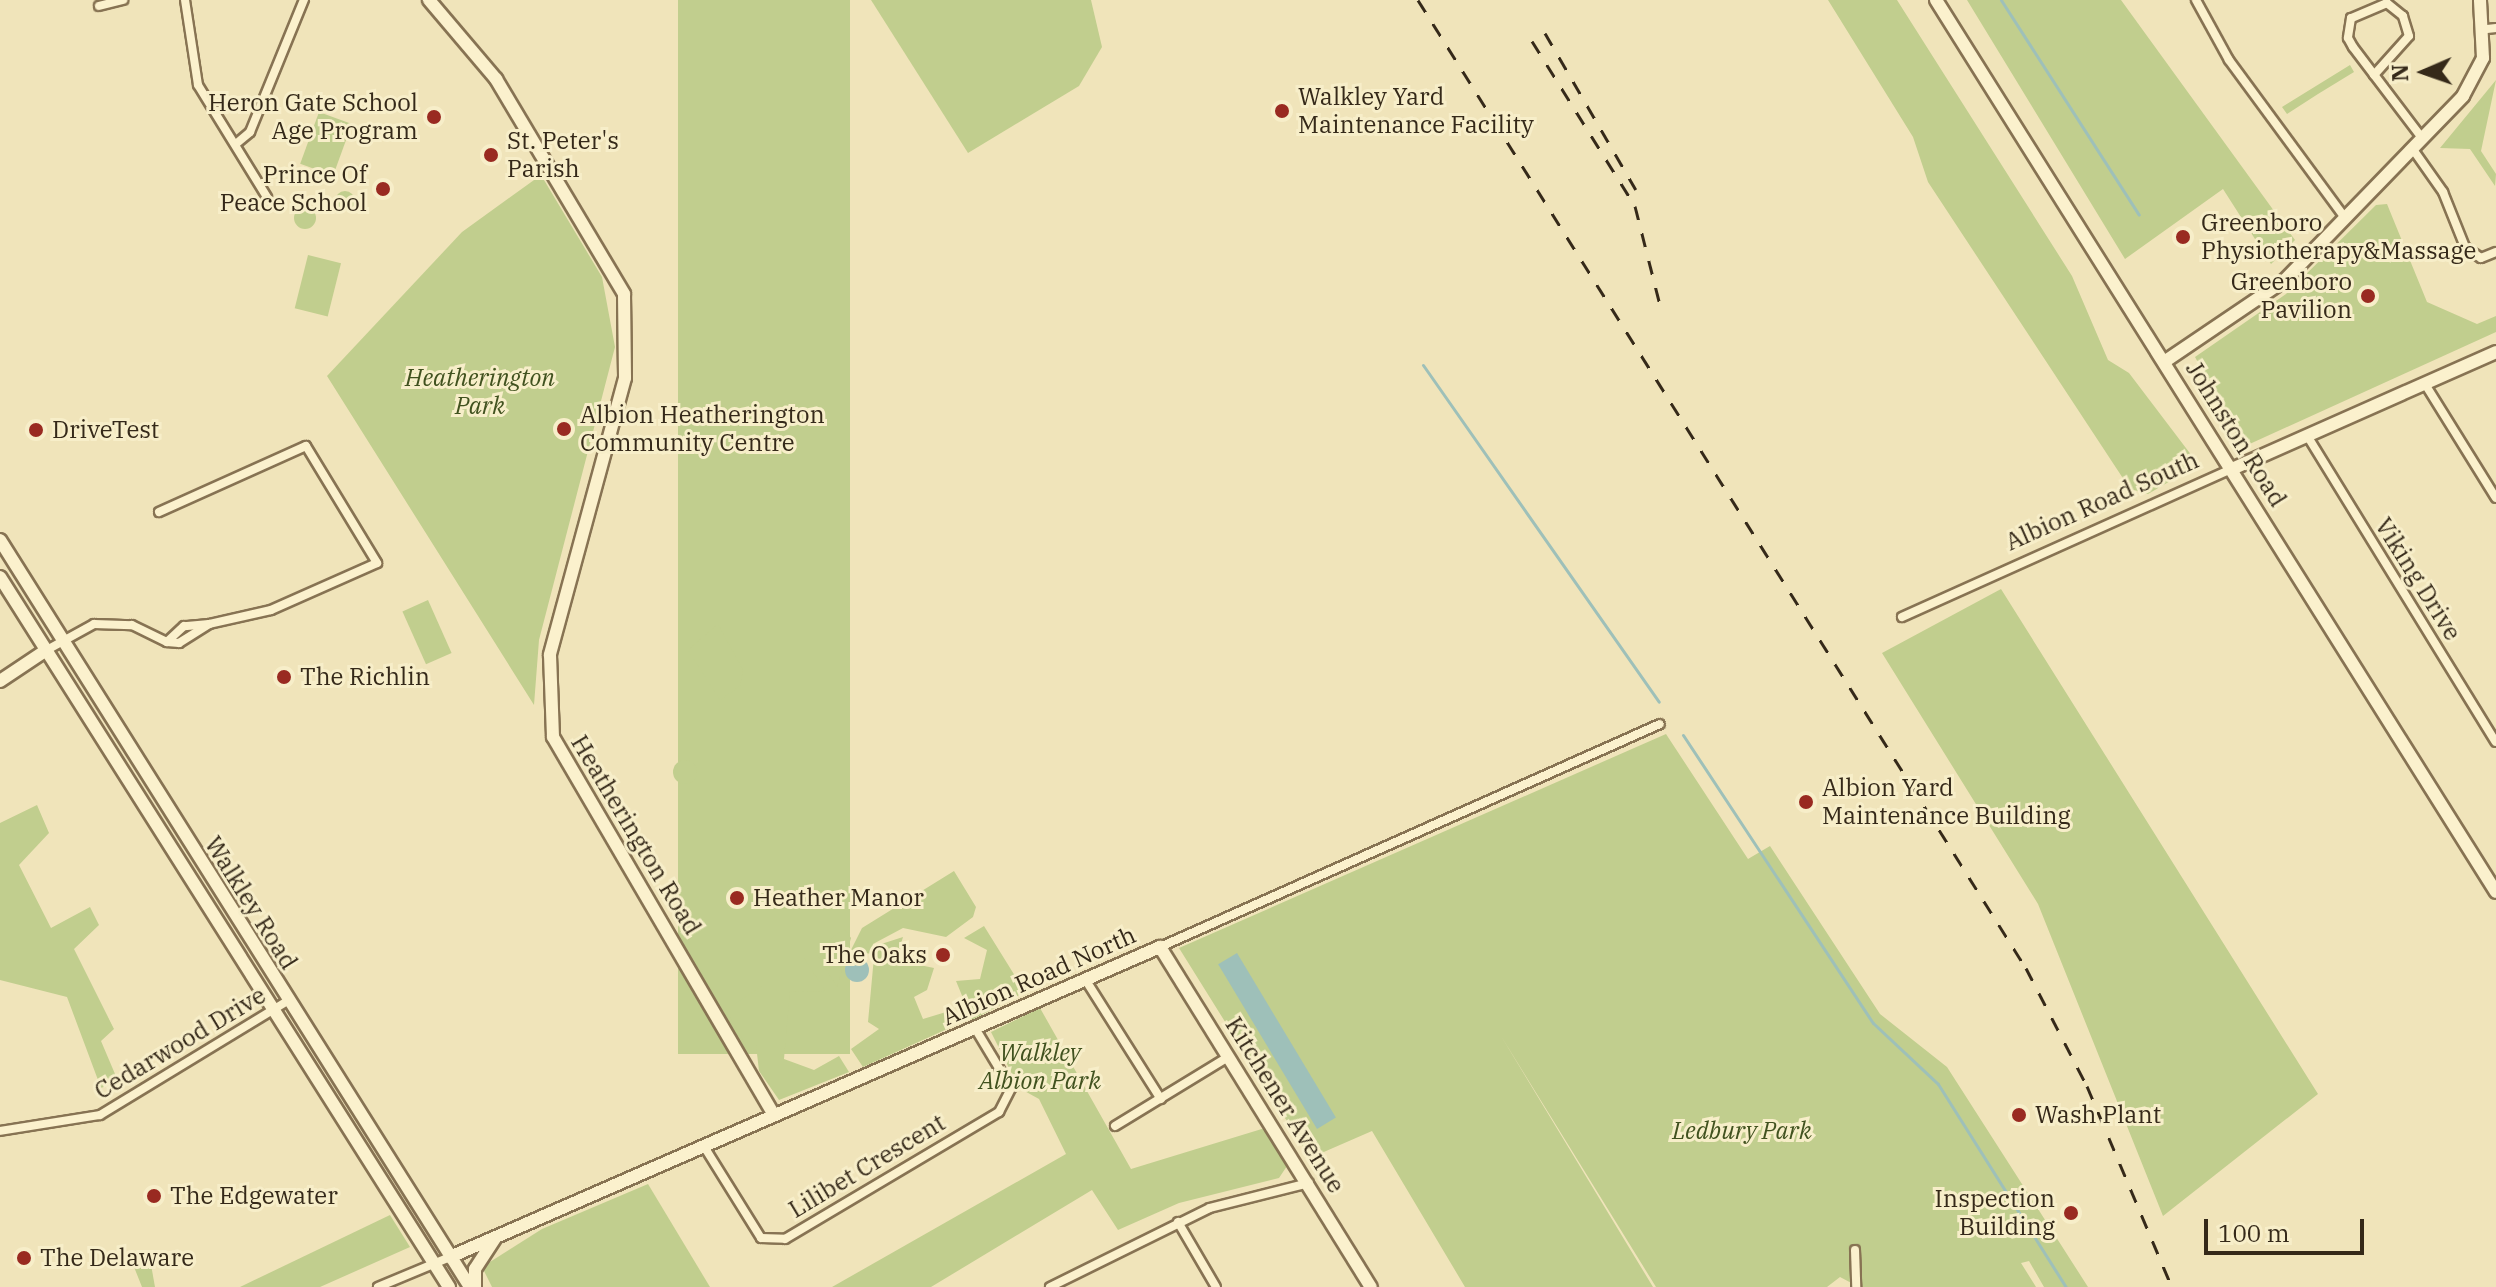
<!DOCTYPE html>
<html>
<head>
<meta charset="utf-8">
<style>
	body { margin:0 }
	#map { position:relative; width:2496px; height:1287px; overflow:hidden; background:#f0e4ba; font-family:"IBM Plex Serif",serif }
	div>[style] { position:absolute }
	.green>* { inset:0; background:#c1ce8e; transform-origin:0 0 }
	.round { border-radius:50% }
	.water>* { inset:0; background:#9ec0b9; transform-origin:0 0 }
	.stream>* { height:3px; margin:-1.5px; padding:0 1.5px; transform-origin:1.5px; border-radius:1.5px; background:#9ec0b9 }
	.roads { filter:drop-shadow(2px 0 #877353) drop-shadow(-2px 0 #877353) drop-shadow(0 2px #877353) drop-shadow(0 -2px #877353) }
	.street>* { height:8px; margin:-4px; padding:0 4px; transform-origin:4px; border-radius:4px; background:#fbf1cd }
	.secondary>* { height:12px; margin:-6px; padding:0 6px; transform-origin:6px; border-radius:6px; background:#fbf1cd }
	.rail>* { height:3px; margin-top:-1.5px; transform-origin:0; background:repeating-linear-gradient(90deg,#352919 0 14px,transparent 0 28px) }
	.dots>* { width:22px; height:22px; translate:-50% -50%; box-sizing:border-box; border:4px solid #f7eec9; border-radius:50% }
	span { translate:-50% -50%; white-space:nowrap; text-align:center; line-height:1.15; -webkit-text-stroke:6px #f7eec9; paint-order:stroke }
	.poi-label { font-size:24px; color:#352919 }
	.left { translate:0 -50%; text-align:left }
	.right { translate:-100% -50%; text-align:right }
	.park-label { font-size:24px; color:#41521f; font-style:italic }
	.street-label { font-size:24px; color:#352919 }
	.north { position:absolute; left:2384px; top:32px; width:80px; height:80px; -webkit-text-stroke:6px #f7eec9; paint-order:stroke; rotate:268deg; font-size:22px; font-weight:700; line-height:32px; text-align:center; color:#352919 }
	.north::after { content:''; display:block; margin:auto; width:28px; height:36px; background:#352919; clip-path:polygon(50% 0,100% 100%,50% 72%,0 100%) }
	.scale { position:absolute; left:2204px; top:1219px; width:160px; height:36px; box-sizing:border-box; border:4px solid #352919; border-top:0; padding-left:10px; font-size:24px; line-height:28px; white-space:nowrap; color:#352919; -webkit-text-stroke:6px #f7eec9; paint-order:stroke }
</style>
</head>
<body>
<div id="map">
	<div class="green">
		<i style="left:678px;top:0;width:172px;height:1054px"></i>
		<i style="clip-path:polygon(871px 0,1091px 0,1102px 47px,1079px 86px,968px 153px)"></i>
		<i style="clip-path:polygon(1828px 0,1897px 0,2072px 276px,2108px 360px,2129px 373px,2192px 456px,2191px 469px,2148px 494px,2130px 489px,1928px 182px,1913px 137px)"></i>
		<i style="clip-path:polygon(1967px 0,2121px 0,2295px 240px,2271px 264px,2223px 189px,2125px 259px)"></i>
		<i style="clip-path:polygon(2350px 65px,2354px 72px,2318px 94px,2287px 114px,2282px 107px)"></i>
		<i style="clip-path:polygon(2496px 80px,2481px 151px,2496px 174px,2495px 186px,2470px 149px,2440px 148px)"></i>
		<i style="left:319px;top:112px;width:35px;height:55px;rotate:20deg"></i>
		<i style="clip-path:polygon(541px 175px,602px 277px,615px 347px,539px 640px,534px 705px,327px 376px,462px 232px)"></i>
		<i class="round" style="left:335px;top:191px;width:20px;height:20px"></i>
		<i style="clip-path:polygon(2387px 204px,2427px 302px,2477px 324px,2496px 316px,2496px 332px,2243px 447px,2195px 357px,2286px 294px,2376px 205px)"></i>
		<i class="round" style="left:294px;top:207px;width:22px;height:22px"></i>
		<i style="left:308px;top:255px;width:34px;height:55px;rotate:14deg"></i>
		<i style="clip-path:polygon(2001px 589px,2318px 1094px,2163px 1216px,2038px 904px,1882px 653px)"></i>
		<i style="left:428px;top:600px;width:58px;height:28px;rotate:66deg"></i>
		<i style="clip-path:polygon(718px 624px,743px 670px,740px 686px,720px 700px,688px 650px)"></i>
		<i style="clip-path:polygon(1666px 734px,1748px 859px,1770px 846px,1880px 1014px,1947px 1067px,2088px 1287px,2044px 1287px,2029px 1261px,2021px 1263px,2036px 1287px,1859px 1287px,1840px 1277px,1827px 1287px,1656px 1287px,1501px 1036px,1653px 1287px,1465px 1287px,1372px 1131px,1310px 1158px,1179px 948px)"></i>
		<i class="round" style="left:673px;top:760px;width:24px;height:24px"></i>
		<i style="clip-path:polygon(37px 805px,49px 833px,19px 865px,51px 928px,90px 907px,99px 925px,74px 949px,114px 1029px,101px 1041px,118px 1081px,101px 1088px,67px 997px,0 980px,0 823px)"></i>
		<i style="clip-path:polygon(954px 871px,976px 907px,973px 917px,946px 937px,903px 928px,873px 944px,871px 954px,851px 950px,862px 928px)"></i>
		<i style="clip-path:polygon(984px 926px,1025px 992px,972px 1020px,956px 981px,980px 979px,987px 950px,964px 938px)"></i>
		<i style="clip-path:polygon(844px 929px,851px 938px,837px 987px,815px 951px)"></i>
		<i style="clip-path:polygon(903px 937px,896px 960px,934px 968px,927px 990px,914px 997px,923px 1019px,946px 1012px,956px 1025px,863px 1067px,851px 1049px,879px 1029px,868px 1022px,875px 946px)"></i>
		<i style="clip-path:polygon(804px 958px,826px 992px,790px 991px,784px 1059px,814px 1070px,839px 1056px,849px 1072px,779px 1100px,759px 1071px,756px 1045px,748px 1049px,726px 1010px)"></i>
		<i style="clip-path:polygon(1040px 1008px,1131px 1169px,1265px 1128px,1287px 1166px,1279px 1178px,1179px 1203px,1118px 1230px,1092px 1190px,931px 1287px,832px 1287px,1066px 1154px,1039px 1099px,1019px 1088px,991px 1032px)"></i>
		<i style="clip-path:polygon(648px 1184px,710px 1287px,492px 1287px,482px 1267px,542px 1229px)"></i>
		<i style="clip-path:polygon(390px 1215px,410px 1247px,320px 1287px,240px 1287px)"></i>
		<i style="clip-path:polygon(150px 1259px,155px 1287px,142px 1287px,132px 1262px)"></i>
	</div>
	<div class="water">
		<i style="left:1237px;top:953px;width:192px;height:22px;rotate:59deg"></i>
		<i class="round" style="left:845px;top:958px;width:24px;height:24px"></i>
	</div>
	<div class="stream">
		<i style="left:2001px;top:0;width:255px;rotate:57.3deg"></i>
		<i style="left:1423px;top:365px;width:411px;rotate:55deg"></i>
		<i style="left:1683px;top:735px;width:345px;rotate:56.6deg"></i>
		<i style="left:1873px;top:1023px;width:89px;rotate:43.2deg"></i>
		<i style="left:1938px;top:1084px;width:240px;rotate:57.8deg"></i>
	</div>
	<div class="roads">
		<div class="street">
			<i style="left:185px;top:0;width:86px;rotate:81.3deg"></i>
			<i style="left:198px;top:85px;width:132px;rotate:58.4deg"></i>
			<i style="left:2196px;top:0;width:68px;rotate:61.2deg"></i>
			<i style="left:2229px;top:60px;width:192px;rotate:53.7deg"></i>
			<i style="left:99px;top:6px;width:25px;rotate:-14deg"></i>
			<i style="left:2487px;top:29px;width:9px;rotate:-6deg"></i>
			<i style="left:2374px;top:75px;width:52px;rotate:-48.1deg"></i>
			<i style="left:2409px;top:36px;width:21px;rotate:-107deg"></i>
			<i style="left:2403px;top:16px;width:21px;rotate:-141deg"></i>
			<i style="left:2387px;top:3px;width:39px;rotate:157deg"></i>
			<i style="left:2351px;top:18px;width:20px;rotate:99deg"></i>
			<i style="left:2348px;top:38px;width:10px;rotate:61deg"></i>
			<i style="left:2353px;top:47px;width:114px;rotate:52.8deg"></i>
			<i style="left:237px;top:143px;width:17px;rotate:-40deg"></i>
			<i style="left:250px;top:132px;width:143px;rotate:-67.8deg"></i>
			<i style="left:2412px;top:148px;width:54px;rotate:54.8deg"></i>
			<i style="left:2443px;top:192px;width:59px;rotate:68.2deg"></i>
			<i style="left:2465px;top:247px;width:19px;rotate:35deg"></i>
			<i style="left:2481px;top:258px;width:16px;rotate:-22deg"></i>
			<i style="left:2425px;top:384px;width:134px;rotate:58.1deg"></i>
			<i style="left:2308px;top:437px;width:358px;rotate:58.4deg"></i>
			<i style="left:159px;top:512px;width:161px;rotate:-24.2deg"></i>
			<i style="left:306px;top:446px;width:137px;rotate:58.7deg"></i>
			<i style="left:377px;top:563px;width:116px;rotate:156.1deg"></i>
			<i style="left:271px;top:610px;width:64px;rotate:167.3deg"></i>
			<i style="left:1902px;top:617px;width:362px;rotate:-24.2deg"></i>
			<i style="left:45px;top:651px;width:56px;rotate:-28.9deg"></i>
			<i style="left:94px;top:624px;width:38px;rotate:2deg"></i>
			<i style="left:132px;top:625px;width:39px;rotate:26deg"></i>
			<i style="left:167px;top:642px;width:12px;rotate:5deg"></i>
			<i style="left:179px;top:643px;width:36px;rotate:-32deg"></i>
			<i style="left:209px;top:624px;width:25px;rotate:175deg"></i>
			<i style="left:184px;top:626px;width:23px;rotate:137deg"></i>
			<i style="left:1160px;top:947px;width:547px;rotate:-24.04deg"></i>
			<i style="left:1085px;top:979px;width:142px;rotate:57.7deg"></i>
			<i style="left:1115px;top:1126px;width:132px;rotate:-31.4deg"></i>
			<i style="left:0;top:1131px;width:101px;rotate:-9.1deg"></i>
			<i style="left:100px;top:1115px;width:218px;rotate:-31.3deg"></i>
			<i style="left:705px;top:1148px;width:106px;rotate:58.1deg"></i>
			<i style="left:761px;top:1238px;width:24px;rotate:2deg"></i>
			<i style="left:785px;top:1239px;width:249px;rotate:-30.7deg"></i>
			<i style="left:999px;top:1112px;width:27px;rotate:-63deg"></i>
			<i style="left:1011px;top:1088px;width:70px;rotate:-121deg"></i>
			<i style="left:1178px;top:1222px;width:75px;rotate:59.7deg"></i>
			<i style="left:1855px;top:1250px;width:37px;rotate:88deg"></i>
			<i style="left:378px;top:1287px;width:78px;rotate:-22.6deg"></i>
			<i style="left:1050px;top:1287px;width:178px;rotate:-26.3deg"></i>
			<i style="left:1210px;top:1208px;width:102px;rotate:-14.2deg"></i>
		</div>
		<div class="secondary">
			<i style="left:429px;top:0;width:104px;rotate:49.7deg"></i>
			<i style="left:496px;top:79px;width:250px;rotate:59.2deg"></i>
			<i style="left:624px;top:294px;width:84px;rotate:89.3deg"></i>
			<i style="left:625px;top:378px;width:287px;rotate:105.2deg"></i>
			<i style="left:550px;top:655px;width:82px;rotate:87.9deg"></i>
			<i style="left:553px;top:737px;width:438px;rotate:59.7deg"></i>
			<i style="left:1936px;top:0;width:1053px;rotate:57.88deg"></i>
			<i style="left:2164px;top:362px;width:146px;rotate:-34.1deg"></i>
			<i style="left:2285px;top:280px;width:256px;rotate:-45.9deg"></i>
			<i style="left:2463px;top:96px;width:43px;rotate:-62.2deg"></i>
			<i style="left:2483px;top:58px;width:58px;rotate:-93deg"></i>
			<i style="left:2232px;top:469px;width:289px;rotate:-23.9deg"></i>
			<i style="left:0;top:540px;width:883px;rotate:57.82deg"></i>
			<i style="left:0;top:577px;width:840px;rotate:57.69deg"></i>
			<i style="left:0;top:681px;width:54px;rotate:-33.7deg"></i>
			<i style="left:450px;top:1257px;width:775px;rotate:-23.59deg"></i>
			<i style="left:1160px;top:947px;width:400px;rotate:58.2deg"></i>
			<i style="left:475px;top:1287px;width:18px;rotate:-90deg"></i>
			<i style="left:475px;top:1269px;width:38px;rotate:-57deg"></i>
		</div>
	</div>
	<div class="rail">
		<i style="left:1418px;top:0;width:1143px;rotate:57.87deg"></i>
		<i style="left:2026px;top:968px;width:133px;rotate:62.7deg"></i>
		<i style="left:2087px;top:1086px;width:218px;rotate:67.1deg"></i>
		<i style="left:1545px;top:33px;width:181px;rotate:59.9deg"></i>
		<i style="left:1532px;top:41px;width:195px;rotate:58deg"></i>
		<i style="left:1635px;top:206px;width:106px;rotate:75.8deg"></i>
	</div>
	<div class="dots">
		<i style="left:1282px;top:111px;background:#992a21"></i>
		<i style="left:434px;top:117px;background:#992a21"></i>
		<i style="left:491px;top:155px;background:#992a21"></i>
		<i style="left:383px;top:189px;background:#992a21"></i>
		<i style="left:2183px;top:237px;background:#992a21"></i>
		<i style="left:2368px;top:296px;background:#992a21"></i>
		<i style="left:564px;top:429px;background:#992a21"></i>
		<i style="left:36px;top:430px;background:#992a21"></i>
		<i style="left:284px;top:677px;background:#992a21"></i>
		<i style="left:1806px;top:802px;background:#992a21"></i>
		<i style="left:737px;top:898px;background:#992a21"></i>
		<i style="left:943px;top:955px;background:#992a21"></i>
		<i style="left:2019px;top:1115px;background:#992a21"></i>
		<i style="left:154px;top:1196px;background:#992a21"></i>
		<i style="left:2071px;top:1213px;background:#992a21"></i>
		<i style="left:24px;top:1258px;background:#992a21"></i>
	</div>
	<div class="poi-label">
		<span class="left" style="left:1298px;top:111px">Walkley Yard<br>Maintenance Facility</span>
		<span class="right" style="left:418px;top:117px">Heron Gate School<br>Age Program</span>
		<span class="left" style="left:507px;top:155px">St. Peter's<br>Parish</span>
		<span class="right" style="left:367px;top:189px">Prince Of<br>Peace School</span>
		<span class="left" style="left:2201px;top:237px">Greenboro<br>Physiotherapy&amp;Massage</span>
		<span class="right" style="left:2352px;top:296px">Greenboro<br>Pavilion</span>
		<span class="left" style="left:580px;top:429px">Albion Heatherington<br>Community Centre</span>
		<span class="left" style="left:52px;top:430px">DriveTest</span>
		<span class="left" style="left:300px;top:677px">The Richlin</span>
		<span class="left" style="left:1822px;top:802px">Albion Yard<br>Maintenance Building</span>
		<span class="left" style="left:753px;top:898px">Heather Manor</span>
		<span class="right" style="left:927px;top:955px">The Oaks</span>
		<span class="left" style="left:2035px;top:1115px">Wash Plant</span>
		<span class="left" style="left:170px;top:1196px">The Edgewater</span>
		<span class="right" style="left:2055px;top:1213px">Inspection<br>Building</span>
		<span class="left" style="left:40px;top:1258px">The Delaware</span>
	</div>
	<div class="park-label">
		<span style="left:480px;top:392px">Heatherington<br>Park</span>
		<span style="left:1040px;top:1067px">Walkley<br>Albion Park</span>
		<span style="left:1742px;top:1131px">Ledbury Park</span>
	</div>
	<div class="street-label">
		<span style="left:2236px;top:434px;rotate:58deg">Johnston Road</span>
		<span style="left:2102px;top:501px;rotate:-24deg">Albion Road South</span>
		<span style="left:2418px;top:579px;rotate:58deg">Viking Drive</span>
		<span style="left:636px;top:835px;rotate:59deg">Heatherington Road</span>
		<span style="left:251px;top:903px;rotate:58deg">Walkley Road</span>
		<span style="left:1039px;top:976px;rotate:-24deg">Albion Road North</span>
		<span style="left:180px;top:1043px;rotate:-31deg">Cedarwood Drive</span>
		<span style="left:1285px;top:1105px;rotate:58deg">Kitchener Avenue</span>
		<span style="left:867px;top:1166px;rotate:-31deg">Lilibet Crescent</span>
	</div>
	<div class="north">N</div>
	<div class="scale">100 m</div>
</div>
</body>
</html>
